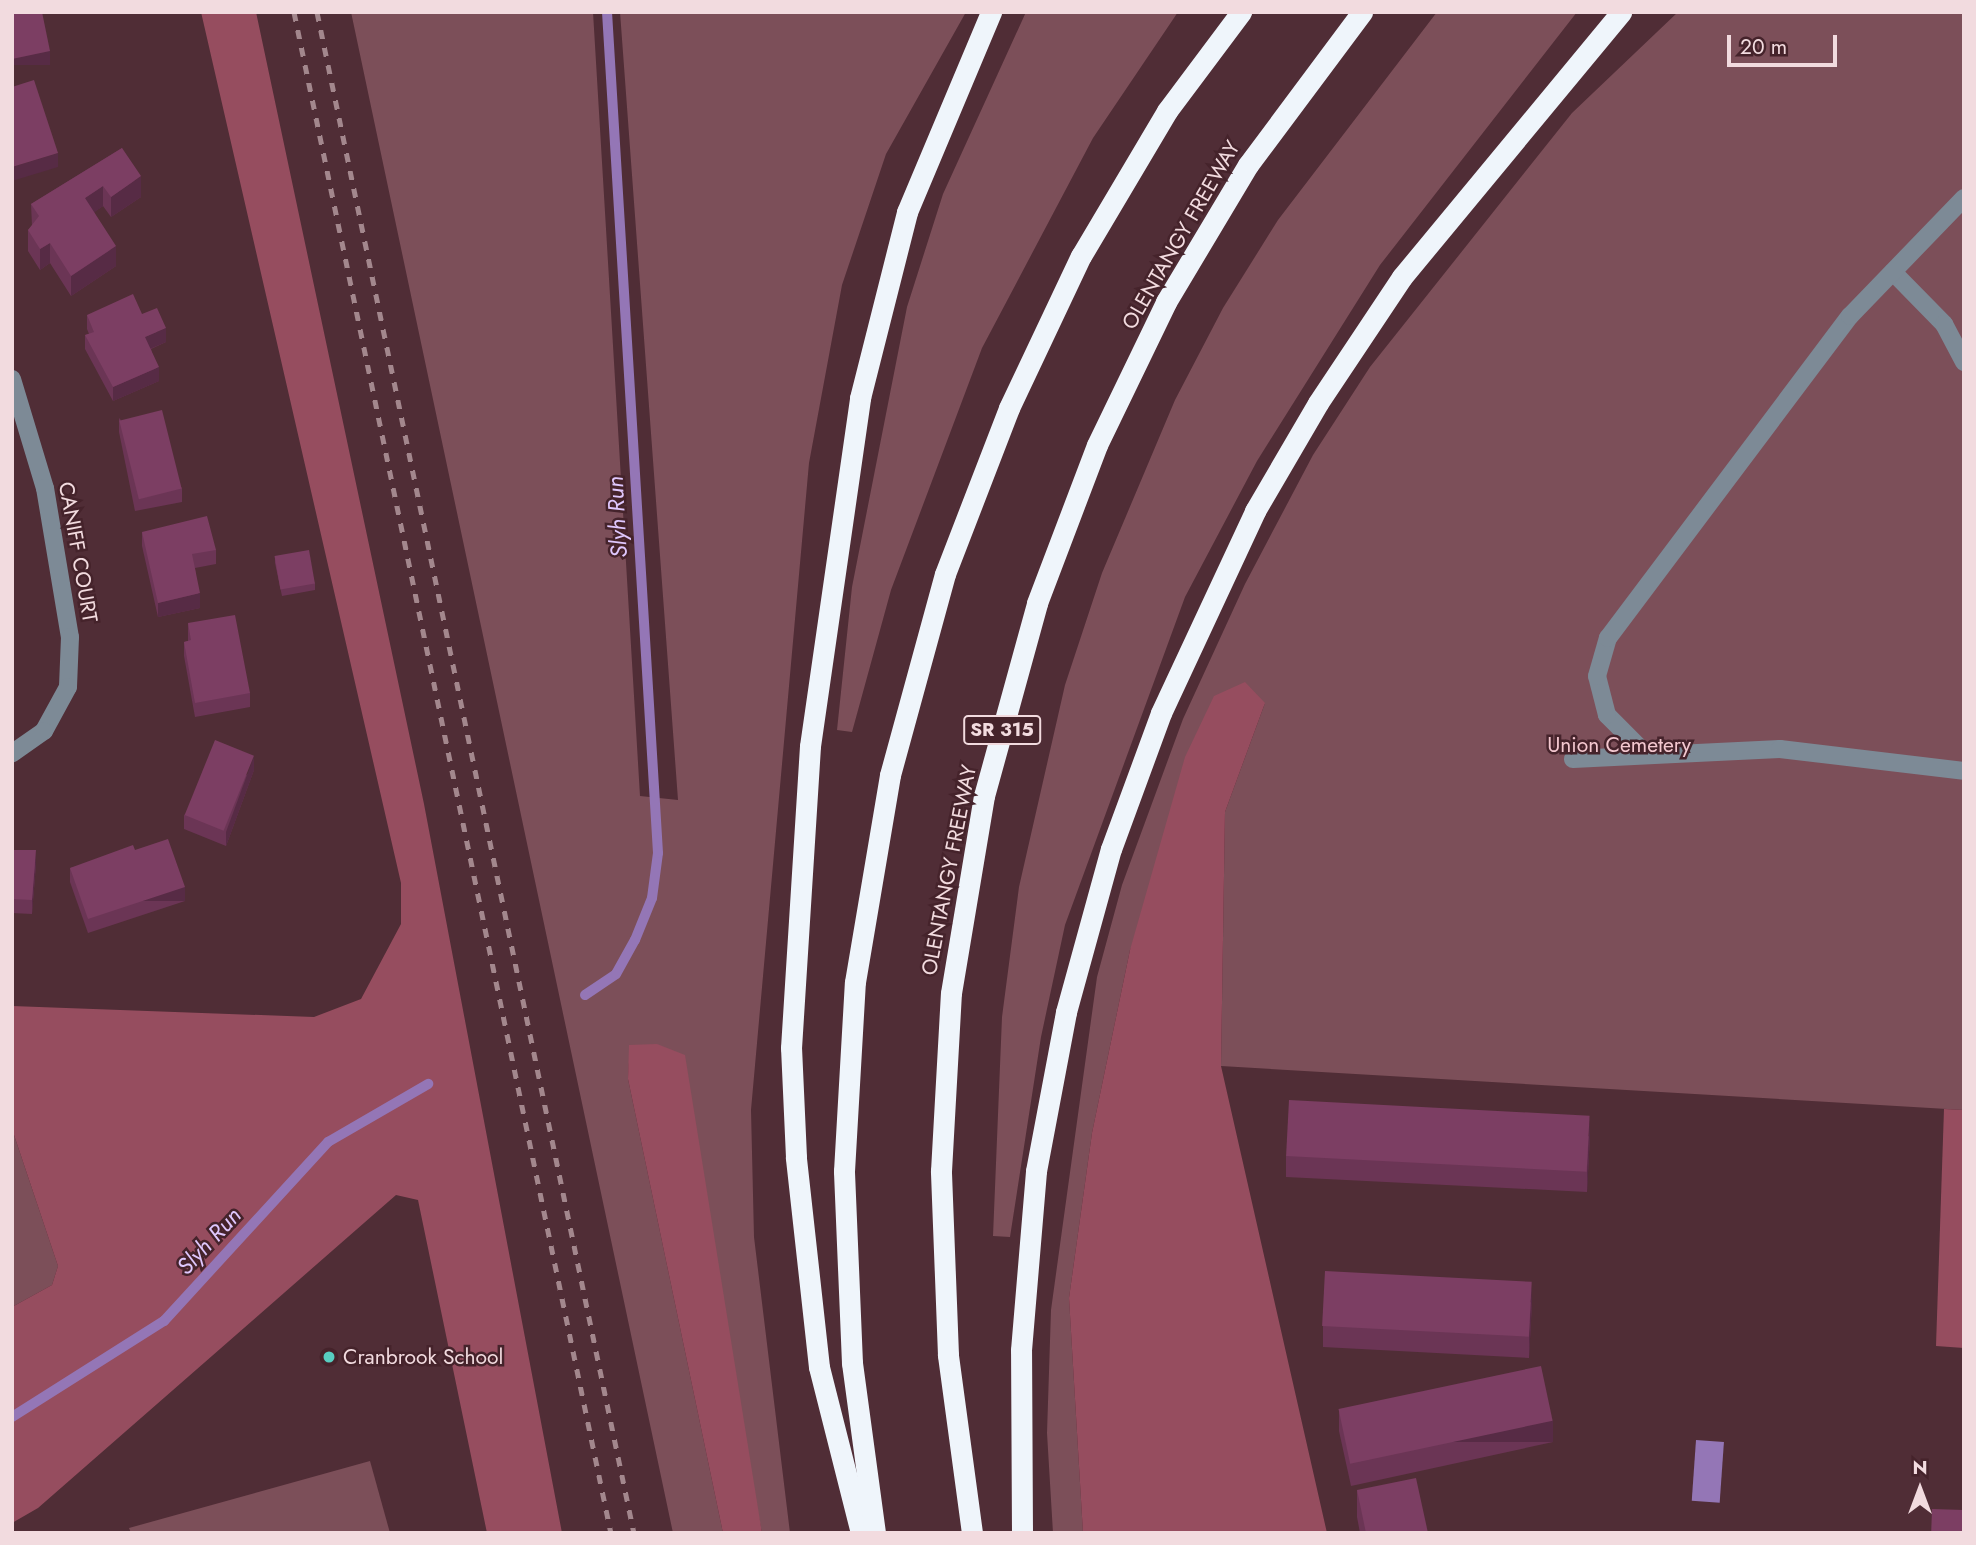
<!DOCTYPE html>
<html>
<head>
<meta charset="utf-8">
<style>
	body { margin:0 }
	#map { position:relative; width:1976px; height:1545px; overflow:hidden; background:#502d36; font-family:Jost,sans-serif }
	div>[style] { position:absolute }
	.green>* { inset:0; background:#7c4f59 }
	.forest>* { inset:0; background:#964d5f }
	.water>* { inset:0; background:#9476b6; transform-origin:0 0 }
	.stream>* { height:10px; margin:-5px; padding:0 5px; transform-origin:5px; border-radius:5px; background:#9476b6 }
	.minor>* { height:18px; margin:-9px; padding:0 9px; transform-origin:9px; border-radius:9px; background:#7d8a96 }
	.highway>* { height:21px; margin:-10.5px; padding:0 10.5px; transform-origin:10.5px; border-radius:10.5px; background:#eff5fb }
	.rail>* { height:5px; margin-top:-2.5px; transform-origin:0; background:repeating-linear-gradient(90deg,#a3878d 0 9px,transparent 0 18px) }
	.wall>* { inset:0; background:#6b3555 }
	.shaded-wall>* { inset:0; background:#572b45; transform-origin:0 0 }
	.building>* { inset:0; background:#7c3e63; transform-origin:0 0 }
	.dots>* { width:19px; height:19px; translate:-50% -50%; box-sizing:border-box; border:4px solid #45232b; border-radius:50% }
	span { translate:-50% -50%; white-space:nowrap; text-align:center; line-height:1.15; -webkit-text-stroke:5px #45232b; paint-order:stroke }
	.shield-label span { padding:2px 5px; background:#45232b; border:2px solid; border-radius:5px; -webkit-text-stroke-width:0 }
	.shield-label { font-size:19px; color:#f2dbdf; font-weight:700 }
	.street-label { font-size:21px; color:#f2dbdf }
	.park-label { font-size:21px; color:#f4c8d0 }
	.poi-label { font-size:21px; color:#f2dbdf }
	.left { translate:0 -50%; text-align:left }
	.water-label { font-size:23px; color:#e0c8fe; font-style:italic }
	.frame { position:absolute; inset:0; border:14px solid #f2dbdf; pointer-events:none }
	.north { position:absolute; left:1885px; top:1454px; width:70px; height:70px; -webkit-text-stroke:5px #45232b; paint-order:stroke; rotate:0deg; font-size:19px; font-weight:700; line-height:28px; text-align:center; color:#f2dbdf }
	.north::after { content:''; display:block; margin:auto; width:24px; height:32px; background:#f2dbdf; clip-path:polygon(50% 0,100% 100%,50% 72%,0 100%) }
	.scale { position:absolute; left:1727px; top:35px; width:110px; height:32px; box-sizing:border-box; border:4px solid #f2dbdf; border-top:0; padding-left:9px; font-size:21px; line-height:24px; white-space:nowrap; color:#f2dbdf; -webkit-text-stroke:5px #45232b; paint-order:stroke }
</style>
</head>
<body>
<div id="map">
	<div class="green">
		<i style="clip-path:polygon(351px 12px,593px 12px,640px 796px,678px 800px,620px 12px,966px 12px,886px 154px,842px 285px,809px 463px,751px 1110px,754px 1237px,790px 1533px,762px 1533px,740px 1423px,630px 1045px,628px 1079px,723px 1533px,673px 1533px)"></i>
		<i style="clip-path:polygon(1026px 12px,1178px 12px,1093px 138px,982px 348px,891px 590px,852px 732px,837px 730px,852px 587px,907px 307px,943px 194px)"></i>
		<i style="clip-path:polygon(1437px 12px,1577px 12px,1380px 265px,1257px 461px,1185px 597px,1065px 925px,1041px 1037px,1010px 1237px,993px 1236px,1002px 1017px,1019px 887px,1065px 685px,1102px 573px,1175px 400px,1223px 308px,1278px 220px)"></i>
		<i style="clip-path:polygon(1678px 12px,1964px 12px,1964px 1110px,1221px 1066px,1225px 812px,1265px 703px,1130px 950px,1092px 1133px,1069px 1298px,1083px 1533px,1053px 1533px,1047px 1433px,1051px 1310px,1097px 977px,1122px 885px,1183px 719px,1245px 584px,1313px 455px,1370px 367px,1572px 113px)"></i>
		<i style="clip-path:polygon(12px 1129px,58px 1266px,52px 1285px,12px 1307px)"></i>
		<i style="clip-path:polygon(370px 1461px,390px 1533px,131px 1533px,129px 1528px)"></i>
	</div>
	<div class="forest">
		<i style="clip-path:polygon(201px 12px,256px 12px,424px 804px,562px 1533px,487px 1533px,418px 1200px,396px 1195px,38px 1508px,12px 1523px,12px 1307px,52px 1285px,58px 1266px,12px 1129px,12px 1006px,314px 1017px,361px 999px,401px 924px,401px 883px)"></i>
		<i style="clip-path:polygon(1245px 682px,1265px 703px,1225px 812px,1221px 1066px,1327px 1533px,1083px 1533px,1069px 1298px,1092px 1133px,1130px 950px,1185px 757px,1214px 696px)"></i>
		<i style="clip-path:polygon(657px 1044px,685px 1055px,762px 1533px,723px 1533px,628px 1079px,629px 1045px)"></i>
		<i style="clip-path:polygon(1944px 1109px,1964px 1110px,1964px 1348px,1936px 1346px)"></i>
	</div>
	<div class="water">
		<i style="left:1696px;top:1440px;width:28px;height:61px;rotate:4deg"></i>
	</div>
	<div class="stream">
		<i style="left:585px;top:995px;width:37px;rotate:-34deg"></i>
		<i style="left:616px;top:974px;width:39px;rotate:-61deg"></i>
		<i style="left:635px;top:940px;width:45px;rotate:-68deg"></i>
		<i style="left:652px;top:898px;width:45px;rotate:-82.4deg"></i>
		<i style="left:658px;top:853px;width:843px;rotate:-93.47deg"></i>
		<i style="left:12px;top:1417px;width:180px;rotate:-32.3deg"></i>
		<i style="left:164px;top:1321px;width:243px;rotate:-47.5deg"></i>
		<i style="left:328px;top:1142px;width:116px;rotate:-30.1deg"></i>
	</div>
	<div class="minor">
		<i style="left:1893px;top:272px;width:73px;rotate:45.6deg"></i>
		<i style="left:1944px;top:324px;width:43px;rotate:62.2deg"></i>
		<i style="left:12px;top:379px;width:114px;rotate:73.2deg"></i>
		<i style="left:45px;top:488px;width:151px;rotate:80.5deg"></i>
		<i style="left:70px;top:637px;width:50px;rotate:92.3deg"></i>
		<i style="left:68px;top:687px;width:50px;rotate:118.6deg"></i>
		<i style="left:44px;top:731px;width:39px;rotate:145deg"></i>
		<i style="left:1643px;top:751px;width:51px;rotate:-135deg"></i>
		<i style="left:1607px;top:715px;width:40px;rotate:-104.4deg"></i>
		<i style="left:1597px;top:676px;width:40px;rotate:-74deg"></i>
		<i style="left:1608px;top:638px;width:403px;rotate:-53.1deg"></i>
		<i style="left:1850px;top:316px;width:164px;rotate:-46deg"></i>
		<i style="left:1573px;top:759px;width:207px;rotate:-2.8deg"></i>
		<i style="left:1780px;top:749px;width:185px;rotate:6.8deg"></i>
	</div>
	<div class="highway">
		<i style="left:861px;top:1533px;width:171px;rotate:-104.2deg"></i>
		<i style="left:819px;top:1367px;width:211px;rotate:-96.3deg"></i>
		<i style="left:796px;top:1157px;width:109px;rotate:-92.6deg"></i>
		<i style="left:791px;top:1048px;width:303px;rotate:-86.4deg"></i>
		<i style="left:810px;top:746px;width:352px;rotate:-81.8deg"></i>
		<i style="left:860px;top:398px;width:192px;rotate:-75.8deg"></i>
		<i style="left:907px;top:212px;width:217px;rotate:-67.2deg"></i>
		<i style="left:875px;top:1533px;width:172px;rotate:-97.7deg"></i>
		<i style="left:852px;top:1363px;width:192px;rotate:-92.4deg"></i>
		<i style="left:844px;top:1171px;width:189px;rotate:-86.7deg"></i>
		<i style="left:855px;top:982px;width:210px;rotate:-80.4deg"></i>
		<i style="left:890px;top:775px;width:208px;rotate:-74.7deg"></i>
		<i style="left:945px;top:574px;width:178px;rotate:-68.9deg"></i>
		<i style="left:1009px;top:408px;width:168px;rotate:-64.7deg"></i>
		<i style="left:1081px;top:256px;width:169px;rotate:-59.3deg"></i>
		<i style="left:1167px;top:111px;width:124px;rotate:-53.2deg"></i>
		<i style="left:972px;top:1533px;width:180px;rotate:-97.7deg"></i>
		<i style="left:948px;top:1355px;width:184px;rotate:-92.2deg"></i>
		<i style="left:941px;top:1171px;width:178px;rotate:-86.8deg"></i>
		<i style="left:951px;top:993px;width:200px;rotate:-80.5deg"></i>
		<i style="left:984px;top:796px;width:200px;rotate:-74.6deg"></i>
		<i style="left:1037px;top:603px;width:169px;rotate:-69.2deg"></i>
		<i style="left:1097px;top:445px;width:159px;rotate:-64.2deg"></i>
		<i style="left:1166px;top:302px;width:160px;rotate:-59.1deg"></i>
		<i style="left:1248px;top:165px;width:191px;rotate:-53.3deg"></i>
		<i style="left:1022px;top:1533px;width:183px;rotate:-90.3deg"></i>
		<i style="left:1021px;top:1350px;width:180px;rotate:-85.2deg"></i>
		<i style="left:1036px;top:1171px;width:162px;rotate:-79.3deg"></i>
		<i style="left:1066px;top:1012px;width:169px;rotate:-74.6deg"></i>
		<i style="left:1111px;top:849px;width:145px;rotate:-69.8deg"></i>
		<i style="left:1161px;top:713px;width:223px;rotate:-65deg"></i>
		<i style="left:1255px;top:511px;width:125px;rotate:-59.7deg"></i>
		<i style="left:1318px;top:403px;width:151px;rotate:-56.3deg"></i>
		<i style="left:1402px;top:277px;width:344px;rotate:-50.4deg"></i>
	</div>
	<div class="rail">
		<i style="left:294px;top:12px;width:1554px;rotate:78.23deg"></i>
		<i style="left:317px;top:12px;width:1554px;rotate:78.23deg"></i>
	</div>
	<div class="wall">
		<i style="clip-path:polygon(122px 148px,141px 197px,111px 217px,103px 206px,94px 212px,116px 266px,71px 296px,50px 263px,40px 270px,28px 251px,28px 230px,32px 226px,31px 204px)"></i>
		<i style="clip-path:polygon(142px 314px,166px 342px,151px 349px,159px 381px,113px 401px,85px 349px,85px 335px,89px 334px,87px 329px,87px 315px)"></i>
		<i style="clip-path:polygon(119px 418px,182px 488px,182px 502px,135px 511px,119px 432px)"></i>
		<i style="clip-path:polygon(142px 532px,216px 550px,216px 564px,195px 568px,200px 608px,158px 617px,142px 546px)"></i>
		<i style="clip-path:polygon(275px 556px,315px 583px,315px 590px,282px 596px,275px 563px)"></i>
		<i style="clip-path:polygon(188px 623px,250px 693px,250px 707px,195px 717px,184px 656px,184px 642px,188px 641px)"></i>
		<i style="clip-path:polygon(254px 770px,226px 846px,184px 829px,184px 815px)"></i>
		<i style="clip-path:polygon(12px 850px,36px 864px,32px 914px,12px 913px)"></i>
		<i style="clip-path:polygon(135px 850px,185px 901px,88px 933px,70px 882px,70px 868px)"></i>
		<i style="clip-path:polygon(1590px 1136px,1587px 1192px,1286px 1177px,1286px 1156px)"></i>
		<i style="clip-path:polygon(1532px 1302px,1529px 1358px,1323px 1347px,1323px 1326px)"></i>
		<i style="clip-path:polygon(1339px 1410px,1553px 1442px,1351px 1486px,1339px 1431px)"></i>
		<i style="clip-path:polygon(1357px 1490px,1428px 1533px,1360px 1533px,1357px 1517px)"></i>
	</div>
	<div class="shaded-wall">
		<i style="left:50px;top:51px;width:14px;height:39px;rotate:90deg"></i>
		<i style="clip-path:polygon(58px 153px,58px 167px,12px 181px,12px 167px)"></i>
		<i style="clip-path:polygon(141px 176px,141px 197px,111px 217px,111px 197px)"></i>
		<i style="clip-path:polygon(103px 186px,103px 206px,85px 219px,85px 198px)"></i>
		<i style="clip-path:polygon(50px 243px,50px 263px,40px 270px,40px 249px)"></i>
		<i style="clip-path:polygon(116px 246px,116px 266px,71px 296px,71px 276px)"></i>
		<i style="clip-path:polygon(166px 328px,166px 342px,145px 351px,145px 337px)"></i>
		<i style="clip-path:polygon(159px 367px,159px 381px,113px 401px,113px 387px)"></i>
		<i style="clip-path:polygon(200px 593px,200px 608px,158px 617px,158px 603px)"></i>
		<i style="clip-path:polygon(254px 756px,254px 770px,226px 846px,226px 832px)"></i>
		<i style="clip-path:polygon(36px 850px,36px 864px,32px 914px,32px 900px)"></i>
		<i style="left:185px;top:887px;width:14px;height:102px;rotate:90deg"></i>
		<i style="clip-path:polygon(1590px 1115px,1590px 1136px,1587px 1192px,1587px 1172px)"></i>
		<i style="clip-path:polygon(1532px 1282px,1532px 1302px,1529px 1358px,1529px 1337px)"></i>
		<i style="left:1553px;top:1421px;width:21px;height:207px;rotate:90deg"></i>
	</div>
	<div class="building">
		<i style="clip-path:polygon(12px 12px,42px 12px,50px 51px,12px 59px)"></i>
		<i style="clip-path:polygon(34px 80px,58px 153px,12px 167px,12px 87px)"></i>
		<i style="clip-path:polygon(122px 148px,141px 176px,111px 197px,103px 186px,85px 198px,116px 246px,71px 276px,50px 243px,40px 249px,28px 230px,39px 216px,31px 204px)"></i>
		<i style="clip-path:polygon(133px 294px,142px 314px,157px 308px,166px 328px,145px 337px,159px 367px,113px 387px,85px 335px,94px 332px,87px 315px)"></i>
		<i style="left:162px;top:410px;width:81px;height:44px;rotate:76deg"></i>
		<i style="clip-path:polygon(207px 516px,216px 550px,192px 554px,200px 593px,158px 603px,142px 532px)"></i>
		<i style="left:309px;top:550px;width:34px;height:35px;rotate:80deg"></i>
		<i style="clip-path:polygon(235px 615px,250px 693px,195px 703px,184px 642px,191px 640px,188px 623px)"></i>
		<i style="left:215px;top:740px;width:42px;height:81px;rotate:22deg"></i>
		<i style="clip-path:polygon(168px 839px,185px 887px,88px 919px,70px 868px,133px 845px,135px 850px)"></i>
		<i style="clip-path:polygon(12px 850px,36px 850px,32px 900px,12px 899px)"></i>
		<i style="left:1289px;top:1100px;width:301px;height:56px;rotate:3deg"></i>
		<i style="left:1325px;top:1271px;width:207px;height:55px;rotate:3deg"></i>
		<i style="left:1541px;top:1366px;width:56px;height:207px;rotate:78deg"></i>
		<i style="clip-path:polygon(1416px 1478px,1428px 1533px,1366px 1533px,1357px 1490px)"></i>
		<i style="left:1932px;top:1509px;width:32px;height:24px;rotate:2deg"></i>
	</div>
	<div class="dots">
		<i style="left:329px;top:1357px;background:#58cec1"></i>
	</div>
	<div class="shield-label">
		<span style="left:1002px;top:730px">SR 315</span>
	</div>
	<div class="street-label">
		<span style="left:1181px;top:235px;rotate:-60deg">OLENTANGY FREEWAY</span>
		<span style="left:78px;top:552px;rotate:80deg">CANIFF COURT</span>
		<span style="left:949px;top:870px;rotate:-79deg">OLENTANGY FREEWAY</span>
	</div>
	<div class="park-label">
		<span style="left:1619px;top:745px">Union Cemetery</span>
	</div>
	<div class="poi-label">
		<span class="left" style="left:343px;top:1357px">Cranbrook School</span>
	</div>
	<div class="water-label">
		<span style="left:617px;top:517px;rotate:-93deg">Slyh Run</span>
		<span style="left:209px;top:1241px;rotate:-47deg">Slyh Run</span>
	</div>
	<div class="frame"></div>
	<div class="north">N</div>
	<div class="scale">20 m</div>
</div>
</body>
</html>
